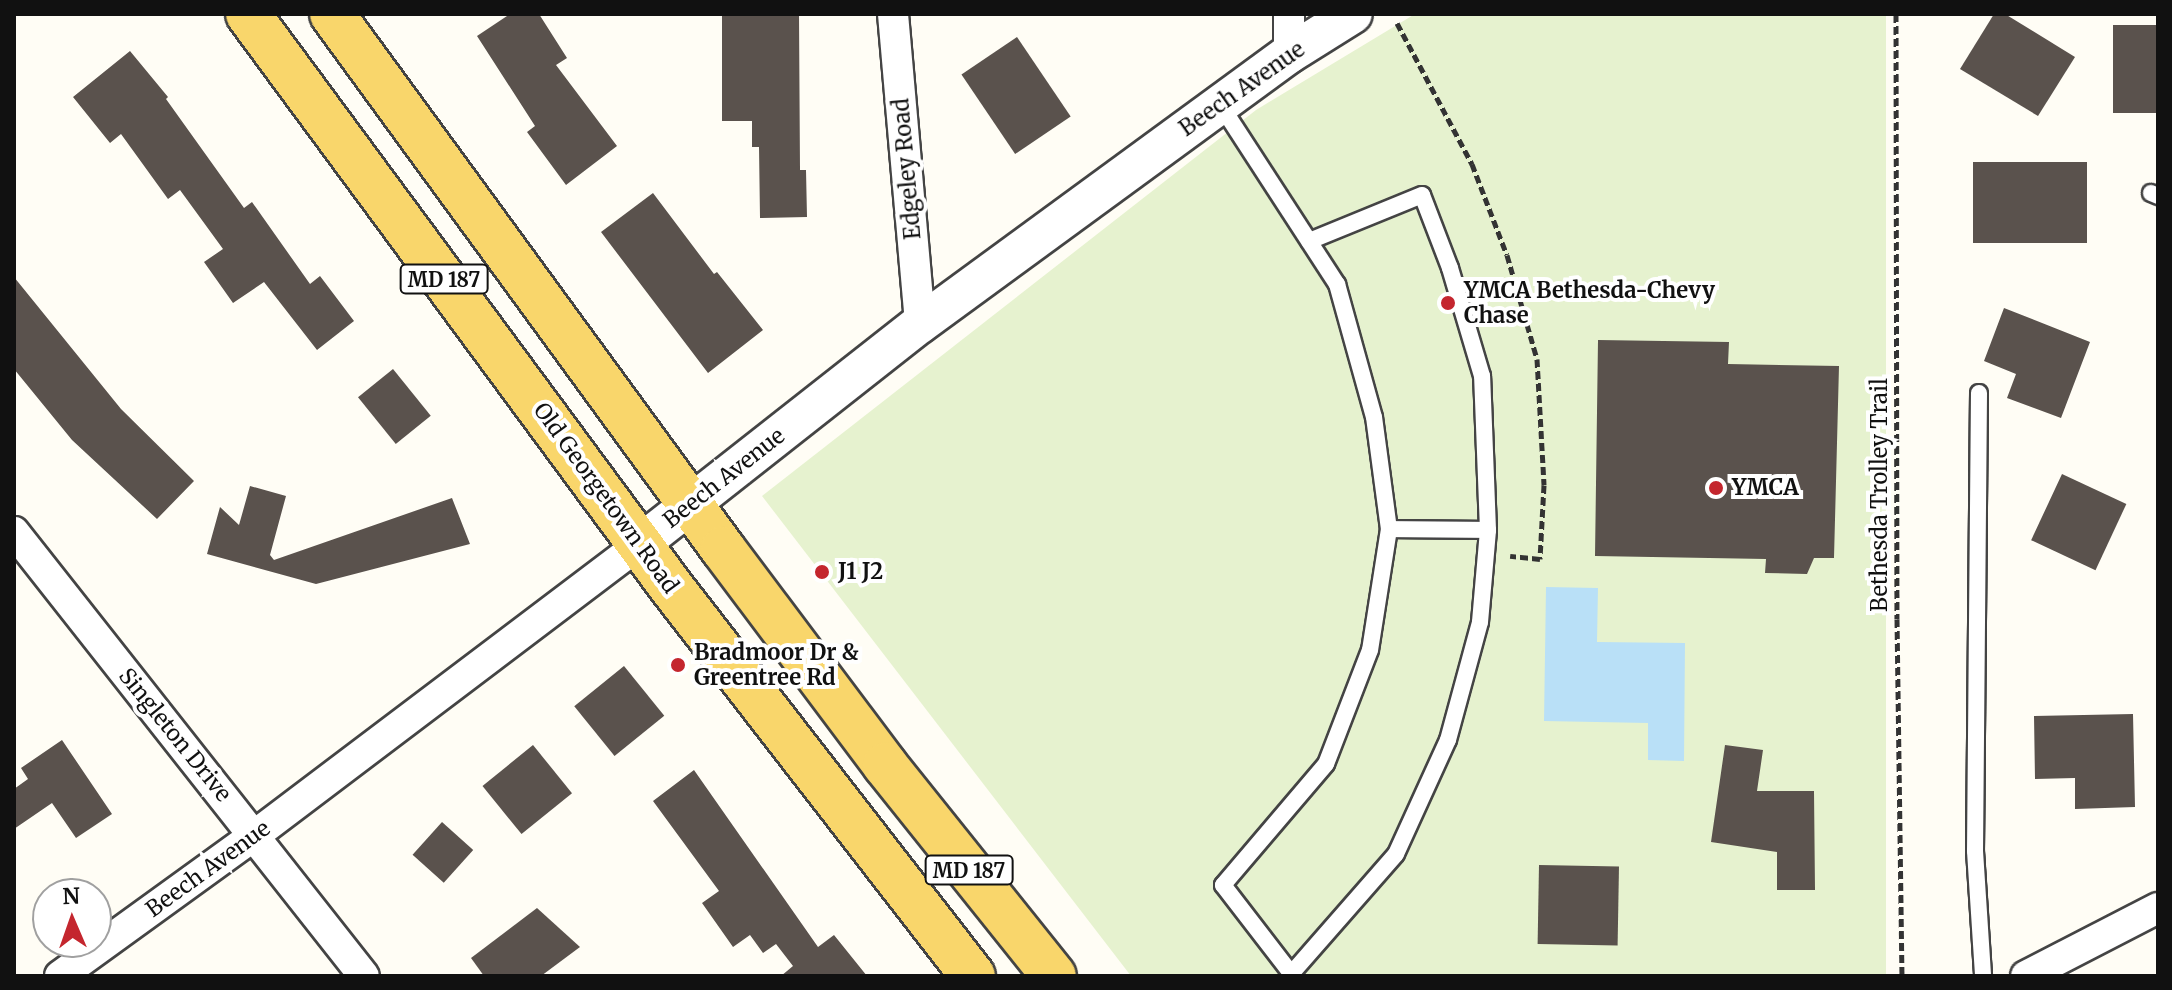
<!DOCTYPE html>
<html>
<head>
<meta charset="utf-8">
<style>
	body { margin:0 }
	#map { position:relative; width:2172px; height:990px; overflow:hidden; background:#fffdf5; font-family:Merriweather,serif }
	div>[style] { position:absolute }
	.pitch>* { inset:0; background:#e6f2cf }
	.water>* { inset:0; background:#b9e0f7 }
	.building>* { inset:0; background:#5a524d; transform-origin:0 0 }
	.path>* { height:5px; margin-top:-2.5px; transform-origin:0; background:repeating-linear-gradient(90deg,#333 0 8px,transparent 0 12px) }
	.roads { filter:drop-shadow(2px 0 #444) drop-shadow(-2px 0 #444) drop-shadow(0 2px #444) drop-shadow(0 -2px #444) }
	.service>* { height:16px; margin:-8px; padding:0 8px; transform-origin:8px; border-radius:8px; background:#fff }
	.minor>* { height:30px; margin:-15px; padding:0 15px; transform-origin:15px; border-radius:15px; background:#fff }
	.tertiary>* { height:38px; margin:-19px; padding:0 19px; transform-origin:19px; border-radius:19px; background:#fff }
	.primary>* { height:44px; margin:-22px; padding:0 22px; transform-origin:22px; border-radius:22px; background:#f9d66b }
	.dots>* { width:22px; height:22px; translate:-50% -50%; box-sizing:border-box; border:4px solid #fff; border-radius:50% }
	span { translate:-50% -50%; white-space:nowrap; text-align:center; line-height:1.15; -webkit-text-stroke:8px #fff; paint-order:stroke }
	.shield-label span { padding:2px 6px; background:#fff; border:2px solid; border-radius:6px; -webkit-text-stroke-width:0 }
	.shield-label { font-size:20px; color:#111; font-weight:700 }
	.street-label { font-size:22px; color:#111 }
	.poi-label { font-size:22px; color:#111; font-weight:700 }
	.left { translate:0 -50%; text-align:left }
	.frame { position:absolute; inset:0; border:16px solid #111; pointer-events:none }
	.north { position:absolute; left:32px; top:878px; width:80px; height:80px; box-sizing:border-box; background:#fff; border:2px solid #a0a0a0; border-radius:50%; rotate:358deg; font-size:22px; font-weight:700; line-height:32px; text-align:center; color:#111 }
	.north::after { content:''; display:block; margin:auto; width:28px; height:36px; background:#c4262e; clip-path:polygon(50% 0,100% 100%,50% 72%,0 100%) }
</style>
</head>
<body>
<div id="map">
	<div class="pitch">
		<i style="clip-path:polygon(1415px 14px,1886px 14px,1886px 976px,1131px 976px,762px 496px,1256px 110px)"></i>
	</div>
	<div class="water">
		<i style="clip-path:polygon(1546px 587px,1598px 588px,1597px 642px,1685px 643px,1684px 761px,1648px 760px,1648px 723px,1544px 721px)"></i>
	</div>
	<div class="building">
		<i style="clip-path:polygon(510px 14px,539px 14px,567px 58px,556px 65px,617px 146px,566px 185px,527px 132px,535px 126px,477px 36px)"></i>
		<i style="clip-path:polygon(722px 14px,799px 14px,800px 170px,806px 170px,807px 217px,760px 218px,759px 147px,752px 147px,752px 121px,722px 121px)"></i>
		<i style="clip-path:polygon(1994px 14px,2005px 14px,2075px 57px,2038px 116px,1960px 69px)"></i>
		<i style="left:2158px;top:25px;width:88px;height:45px;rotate:90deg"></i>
		<i style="left:1017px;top:37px;width:96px;height:67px;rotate:56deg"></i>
		<i style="clip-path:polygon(130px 51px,168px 97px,166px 99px,244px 208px,252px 202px,310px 284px,320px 276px,354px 321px,317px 350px,264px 282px,233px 303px,204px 262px,223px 249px,180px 190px,168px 199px,121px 134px,110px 143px,73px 97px)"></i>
		<i style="left:2087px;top:162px;width:81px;height:114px;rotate:90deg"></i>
		<i style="clip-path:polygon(653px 193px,714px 274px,717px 272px,763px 330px,708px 373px,601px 232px)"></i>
		<i style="clip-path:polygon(14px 277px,121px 409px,194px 481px,157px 519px,72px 440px,14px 369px)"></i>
		<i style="clip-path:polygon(2004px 308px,2090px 342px,2061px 418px,2007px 398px,2016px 374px,1984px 361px)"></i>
		<i style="clip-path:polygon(1598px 340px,1729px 342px,1728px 364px,1839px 366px,1834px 558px,1814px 558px,1807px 574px,1765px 573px,1766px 559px,1595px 556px)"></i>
		<i style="left:393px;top:369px;width:60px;height:45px;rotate:51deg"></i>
		<i style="left:2062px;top:474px;width:71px;height:73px;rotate:25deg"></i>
		<i style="clip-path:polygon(250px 486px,286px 496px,270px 555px,274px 560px,452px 498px,470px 544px,316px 584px,207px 554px,220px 507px,239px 525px)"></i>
		<i style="left:624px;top:666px;width:64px;height:64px;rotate:51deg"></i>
		<i style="clip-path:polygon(2133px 714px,2135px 807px,2075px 809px,2075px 778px,2035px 779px,2034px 716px)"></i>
		<i style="clip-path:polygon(62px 740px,112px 814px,76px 838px,52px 803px,14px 829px,14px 789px,28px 779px,21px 768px)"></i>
		<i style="left:533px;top:745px;width:62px;height:65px;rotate:51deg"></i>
		<i style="clip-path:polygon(1725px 745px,1763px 750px,1757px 791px,1814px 791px,1815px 890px,1777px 890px,1777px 852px,1711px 842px)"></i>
		<i style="clip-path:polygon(694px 770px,818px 947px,834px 935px,867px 976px,781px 976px,793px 966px,776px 944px,763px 953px,750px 935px,733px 947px,702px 903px,719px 891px,653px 801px)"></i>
		<i style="left:442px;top:822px;width:42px;height:44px;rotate:42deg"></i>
		<i style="left:1539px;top:865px;width:80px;height:79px;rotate:1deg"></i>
		<i style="clip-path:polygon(537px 908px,580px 947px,541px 976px,484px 976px,471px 958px)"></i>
	</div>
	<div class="path">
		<i style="left:1896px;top:14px;width:605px;rotate:89.91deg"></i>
		<i style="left:1897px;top:619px;width:357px;rotate:89.2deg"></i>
		<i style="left:1397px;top:23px;width:160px;rotate:62deg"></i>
		<i style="left:1472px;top:164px;width:97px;rotate:69deg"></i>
		<i style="left:1507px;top:255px;width:108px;rotate:73.9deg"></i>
		<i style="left:1537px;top:359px;width:126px;rotate:86.8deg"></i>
		<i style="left:1544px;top:485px;width:74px;rotate:93.1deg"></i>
		<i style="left:1540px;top:559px;width:30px;rotate:-174deg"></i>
	</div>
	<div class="roads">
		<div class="service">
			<i style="left:1220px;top:104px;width:215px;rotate:57deg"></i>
			<i style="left:1337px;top:284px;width:138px;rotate:74.5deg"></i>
			<i style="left:1374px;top:417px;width:113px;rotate:82.4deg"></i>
			<i style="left:1389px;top:529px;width:122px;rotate:98.9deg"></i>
			<i style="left:1370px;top:650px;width:122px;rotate:111.1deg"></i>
			<i style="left:1326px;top:764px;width:159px;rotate:130.4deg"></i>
			<i style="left:1223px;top:885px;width:115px;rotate:52.4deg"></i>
			<i style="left:2151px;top:193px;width:8px;rotate:23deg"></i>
			<i style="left:1979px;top:393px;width:458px;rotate:90.5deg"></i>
			<i style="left:1975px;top:851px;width:125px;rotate:86.3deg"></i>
			<i style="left:1389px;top:529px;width:99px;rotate:0.6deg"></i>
			<i style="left:1291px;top:974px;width:159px;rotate:-48.8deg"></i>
			<i style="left:1396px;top:854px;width:125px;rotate:-65.5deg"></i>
			<i style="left:1448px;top:740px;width:122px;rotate:-74.8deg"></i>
			<i style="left:1480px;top:622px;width:92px;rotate:-85deg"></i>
			<i style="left:1488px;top:530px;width:154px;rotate:-92.2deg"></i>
			<i style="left:1482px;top:376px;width:113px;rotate:-106.5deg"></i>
			<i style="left:1450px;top:268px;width:78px;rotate:-111deg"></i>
			<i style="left:1422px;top:195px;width:122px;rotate:157.8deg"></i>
		</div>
		<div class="minor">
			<i style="left:893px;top:14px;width:311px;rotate:85deg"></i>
			<i style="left:1289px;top:14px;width:40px;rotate:90deg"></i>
			<i style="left:14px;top:532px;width:565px;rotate:51.75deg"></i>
			<i style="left:60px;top:976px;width:241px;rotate:-35.9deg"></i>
			<i style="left:255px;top:835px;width:483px;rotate:-37.1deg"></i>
			<i style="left:2026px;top:976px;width:148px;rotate:-27.3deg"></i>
		</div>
		<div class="tertiary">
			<i style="left:640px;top:544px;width:356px;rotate:-38.2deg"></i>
			<i style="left:920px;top:324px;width:457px;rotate:-36.2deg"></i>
			<i style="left:1289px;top:54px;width:75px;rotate:-32deg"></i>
		</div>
		<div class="primary">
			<i style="left:248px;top:14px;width:714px;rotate:53.55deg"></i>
			<i style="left:672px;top:588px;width:491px;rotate:52.2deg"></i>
			<i style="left:332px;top:14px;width:663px;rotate:53.84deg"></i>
			<i style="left:723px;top:549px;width:270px;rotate:53.1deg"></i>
			<i style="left:885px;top:765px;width:270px;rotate:51.3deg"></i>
		</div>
	</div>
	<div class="dots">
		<i style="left:1448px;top:303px;background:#c4262e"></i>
		<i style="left:1716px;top:488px;background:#c4262e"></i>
		<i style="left:822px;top:572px;background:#c4262e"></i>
		<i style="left:678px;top:665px;background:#c4262e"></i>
	</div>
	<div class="shield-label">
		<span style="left:444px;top:279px">MD 187</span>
		<span style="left:969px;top:870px">MD 187</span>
	</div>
	<div class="street-label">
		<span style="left:1242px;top:89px;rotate:-35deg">Beech Avenue</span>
		<span style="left:907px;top:169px;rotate:-95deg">Edgeley Road</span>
		<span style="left:724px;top:478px;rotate:-38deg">Beech Avenue</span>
		<span style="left:1880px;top:495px;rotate:-90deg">Bethesda Trolley Trail</span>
		<span style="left:606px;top:498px;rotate:54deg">Old Georgetown Road</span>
		<span style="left:175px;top:735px;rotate:51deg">Singleton Drive</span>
		<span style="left:208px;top:869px;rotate:-36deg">Beech Avenue</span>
	</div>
	<div class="poi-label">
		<span class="left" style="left:1464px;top:303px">YMCA Bethesda-Chevy<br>Chase</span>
		<span class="left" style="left:1732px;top:488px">YMCA</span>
		<span class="left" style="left:838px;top:572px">J1 J2</span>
		<span class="left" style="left:694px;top:665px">Bradmoor Dr &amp;<br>Greentree Rd</span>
	</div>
	<div class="frame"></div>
	<div class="north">N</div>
</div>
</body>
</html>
